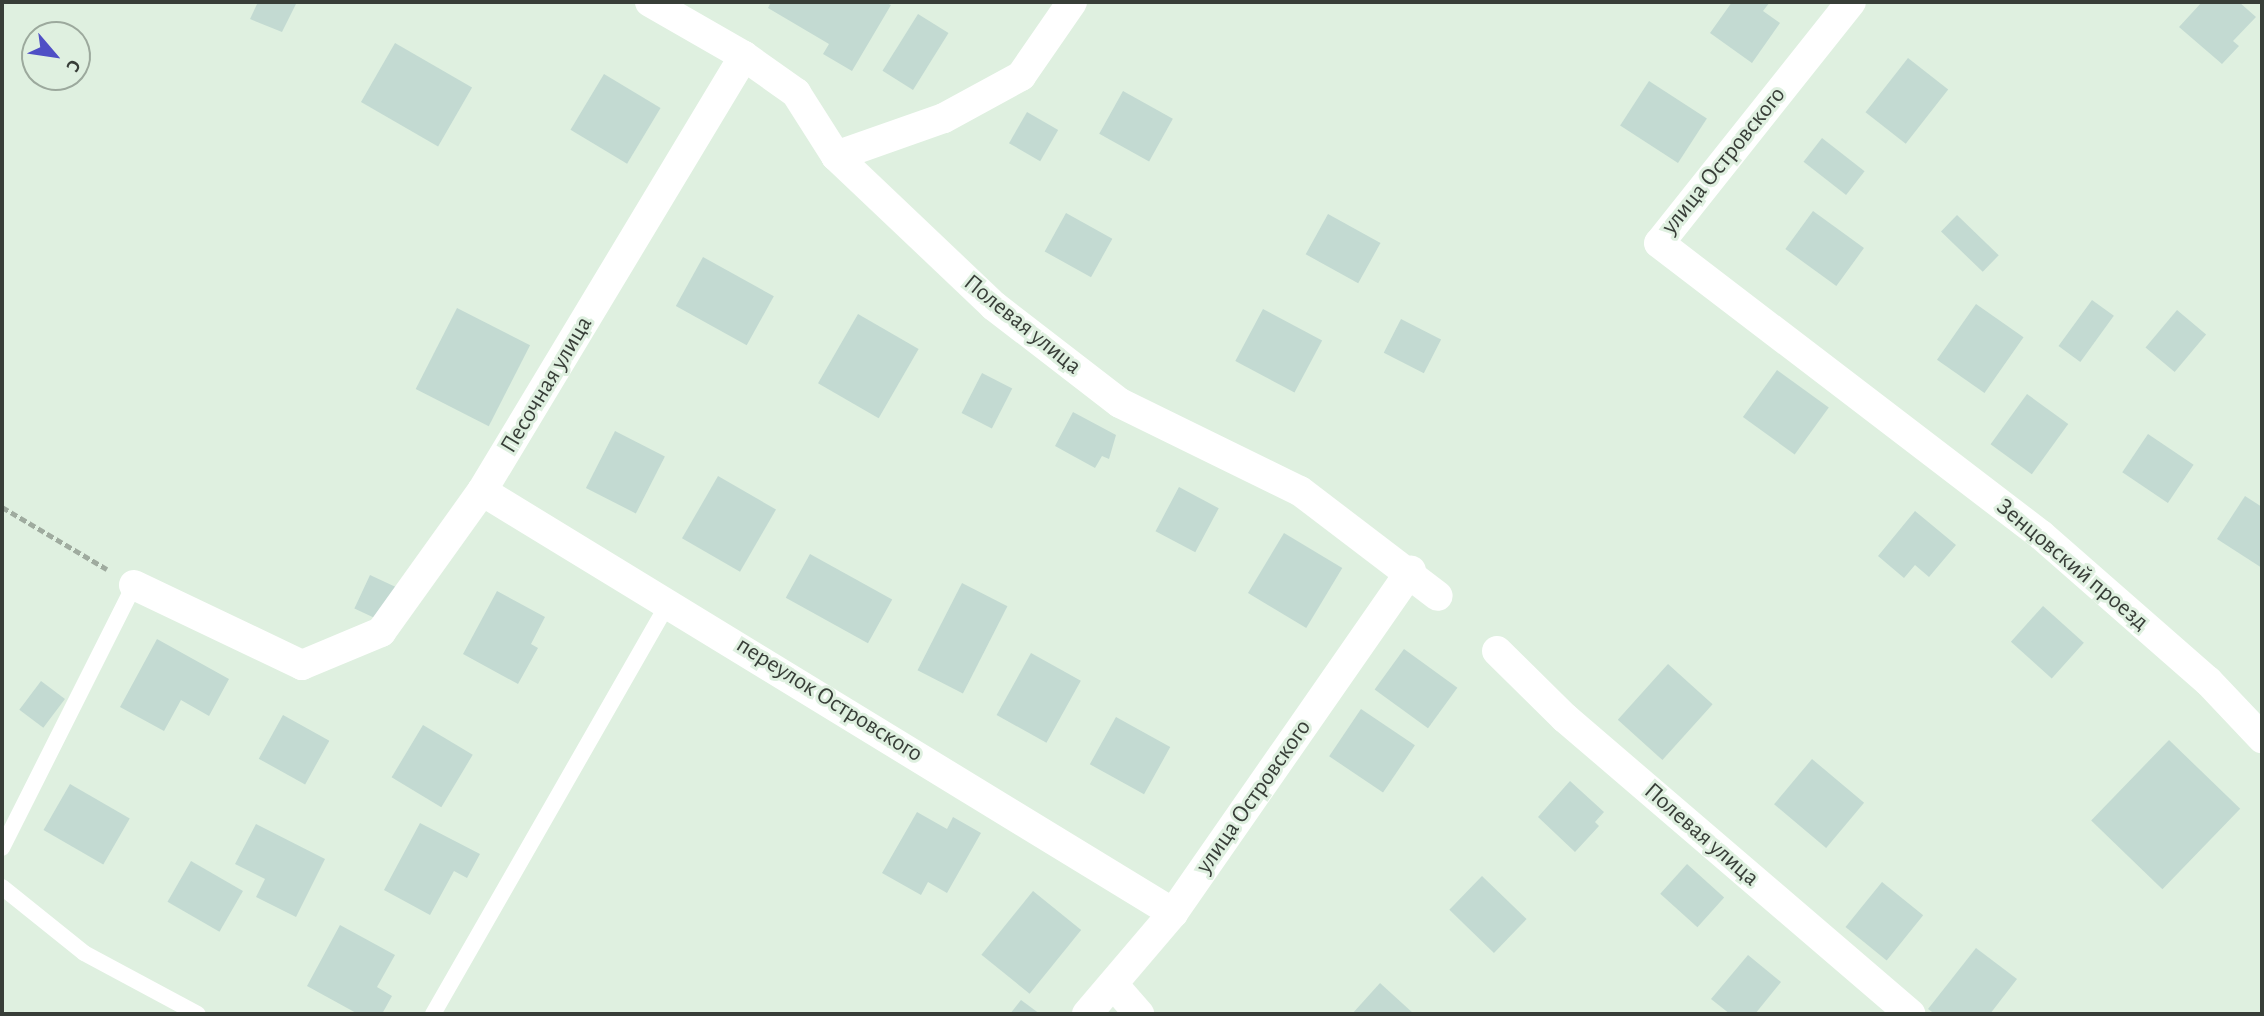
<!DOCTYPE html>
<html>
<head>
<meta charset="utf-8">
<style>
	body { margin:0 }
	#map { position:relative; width:2264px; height:1016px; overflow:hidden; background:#dff0e0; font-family:"Alegreya Sans",sans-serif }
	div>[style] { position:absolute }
	.building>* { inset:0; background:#c3dad2; transform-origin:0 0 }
	.path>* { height:4.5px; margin-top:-2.25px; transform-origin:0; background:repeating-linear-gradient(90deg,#9fab9f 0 7px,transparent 0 10.5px) }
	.service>* { height:16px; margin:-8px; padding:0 8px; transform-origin:8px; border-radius:8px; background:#fff }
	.minor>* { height:30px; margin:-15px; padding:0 15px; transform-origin:15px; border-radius:15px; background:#fff }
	span { translate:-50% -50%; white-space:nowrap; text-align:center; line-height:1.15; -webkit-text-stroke:6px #dff0e0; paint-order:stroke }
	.street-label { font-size:24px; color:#383e38 }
	.frame { position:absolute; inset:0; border:4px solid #383e38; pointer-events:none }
	.north { position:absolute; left:21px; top:21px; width:70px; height:70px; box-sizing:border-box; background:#dff0e0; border:2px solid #9ca99d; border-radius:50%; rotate:119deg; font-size:19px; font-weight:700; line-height:28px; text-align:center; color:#383e38 }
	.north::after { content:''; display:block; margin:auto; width:24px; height:32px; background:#4f4fc5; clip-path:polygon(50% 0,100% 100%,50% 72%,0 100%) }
</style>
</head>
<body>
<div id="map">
	<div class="building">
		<i style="clip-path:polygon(258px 2px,297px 2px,282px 32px,250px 19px)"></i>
		<i style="clip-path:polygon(771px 2px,884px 2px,891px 5px,852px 71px,823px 54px,829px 44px,768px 8px)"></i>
		<i style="clip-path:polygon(1732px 2px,1770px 2px,1763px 11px,1780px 23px,1752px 63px,1710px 33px)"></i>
		<i style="clip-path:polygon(2202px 2px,2239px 2px,2256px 17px,2233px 41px,2239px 46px,2222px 64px,2179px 27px)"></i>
		<i style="left:918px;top:14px;width:36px;height:67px;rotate:32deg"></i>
		<i style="left:395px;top:43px;width:89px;height:68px;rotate:30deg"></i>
		<i style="left:1908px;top:58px;width:51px;height:69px;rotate:38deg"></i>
		<i style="left:604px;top:74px;width:66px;height:65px;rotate:31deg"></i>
		<i style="left:1649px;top:81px;width:69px;height:53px;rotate:33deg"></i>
		<i style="left:1123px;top:91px;width:57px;height:49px;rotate:29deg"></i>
		<i style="left:1027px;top:112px;width:36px;height:36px;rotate:30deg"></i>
		<i style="left:1822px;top:138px;width:54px;height:30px;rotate:38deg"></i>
		<i style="left:1813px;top:211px;width:63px;height:47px;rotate:36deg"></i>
		<i style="left:1066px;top:213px;width:53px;height:44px;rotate:29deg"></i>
		<i style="left:1328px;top:214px;width:60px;height:46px;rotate:29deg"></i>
		<i style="left:1957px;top:215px;width:58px;height:23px;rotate:44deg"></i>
		<i style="left:703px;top:257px;width:81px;height:56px;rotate:29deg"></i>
		<i style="left:2092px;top:300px;width:27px;height:57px;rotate:36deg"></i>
		<i style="left:1976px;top:304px;width:58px;height:68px;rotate:35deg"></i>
		<i style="left:457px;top:308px;width:82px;height:91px;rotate:27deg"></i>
		<i style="left:1263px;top:309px;width:67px;height:59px;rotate:28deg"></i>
		<i style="left:2177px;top:310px;width:38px;height:49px;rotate:40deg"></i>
		<i style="left:858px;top:314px;width:70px;height:80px;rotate:30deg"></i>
		<i style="left:1401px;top:319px;width:45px;height:38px;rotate:27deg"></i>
		<i style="left:1777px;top:370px;width:64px;height:58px;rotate:36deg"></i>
		<i style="left:982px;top:373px;width:34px;height:45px;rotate:27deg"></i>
		<i style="left:2027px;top:394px;width:51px;height:62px;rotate:36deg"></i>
		<i style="clip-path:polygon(1073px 412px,1116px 435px,1109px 459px,1102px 456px,1095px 468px,1055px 446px)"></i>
		<i style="left:615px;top:431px;width:56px;height:64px;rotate:27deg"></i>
		<i style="left:2148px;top:434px;width:55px;height:46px;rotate:34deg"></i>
		<i style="left:718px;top:476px;width:67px;height:72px;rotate:30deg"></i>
		<i style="left:1179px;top:487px;width:45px;height:50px;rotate:28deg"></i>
		<i style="clip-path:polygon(2245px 496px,2262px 507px,2262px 568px,2217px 539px)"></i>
		<i style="clip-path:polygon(1915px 511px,1956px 545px,1929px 577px,1915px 565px,1904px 578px,1878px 556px)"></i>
		<i style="left:1284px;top:533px;width:68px;height:70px;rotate:31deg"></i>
		<i style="left:810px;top:554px;width:94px;height:50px;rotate:29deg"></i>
		<i style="left:370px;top:575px;width:29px;height:37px;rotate:25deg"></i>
		<i style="left:962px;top:583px;width:51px;height:98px;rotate:27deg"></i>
		<i style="clip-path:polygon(497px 591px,545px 617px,531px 644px,538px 648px,518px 684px,463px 654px)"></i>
		<i style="left:2043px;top:606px;width:55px;height:48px;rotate:42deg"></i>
		<i style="clip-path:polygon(157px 639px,229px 679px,209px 716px,181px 700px,164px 731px,120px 707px)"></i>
		<i style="left:1404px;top:649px;width:66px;height:50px;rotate:36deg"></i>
		<i style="left:1031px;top:653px;width:57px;height:71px;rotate:29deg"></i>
		<i style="left:1668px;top:664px;width:60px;height:75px;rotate:42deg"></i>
		<i style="left:41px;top:681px;width:30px;height:36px;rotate:37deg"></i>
		<i style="left:1361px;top:709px;width:65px;height:57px;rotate:34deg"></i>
		<i style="left:283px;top:715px;width:53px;height:50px;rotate:29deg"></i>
		<i style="left:1116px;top:717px;width:62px;height:54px;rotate:29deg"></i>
		<i style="left:423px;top:725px;width:58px;height:61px;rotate:31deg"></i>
		<i style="left:2169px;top:740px;width:99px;height:112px;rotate:44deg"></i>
		<i style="left:1812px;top:759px;width:68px;height:59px;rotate:40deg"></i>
		<i style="clip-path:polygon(1570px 781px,1604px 812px,1595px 822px,1599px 826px,1575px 852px,1538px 817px)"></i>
		<i style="left:70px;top:784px;width:69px;height:53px;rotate:30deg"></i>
		<i style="clip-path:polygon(917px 812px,947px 829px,953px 817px,981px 833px,947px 893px,928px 882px,921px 895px,882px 873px)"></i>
		<i style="clip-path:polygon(420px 823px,480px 854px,467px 878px,454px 871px,430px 915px,384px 890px)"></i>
		<i style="clip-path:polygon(256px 824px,325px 859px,296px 917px,256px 897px,265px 879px,235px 864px)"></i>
		<i style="left:191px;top:861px;width:60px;height:47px;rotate:30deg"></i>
		<i style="left:1687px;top:864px;width:50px;height:40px;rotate:42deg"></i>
		<i style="left:1482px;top:876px;width:62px;height:47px;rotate:44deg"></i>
		<i style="left:1882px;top:882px;width:53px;height:58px;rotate:39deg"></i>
		<i style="left:1033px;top:891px;width:62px;height:82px;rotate:39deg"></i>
		<i style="clip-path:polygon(340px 925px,395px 955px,377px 987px,392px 996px,382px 1014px,358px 1014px,307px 986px)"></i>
		<i style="clip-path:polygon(1976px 948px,2017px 979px,1990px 1014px,1935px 1014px,1928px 1009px)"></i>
		<i style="clip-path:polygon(1748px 955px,1781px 982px,1755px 1014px,1730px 1014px,1711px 999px)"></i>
		<i style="clip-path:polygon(1380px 983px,1414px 1014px,1352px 1014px)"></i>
		<i style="clip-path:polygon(1021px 1000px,1040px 1014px,1010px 1014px)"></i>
	</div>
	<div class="path">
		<i style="left:2px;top:507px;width:122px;rotate:30.6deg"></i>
	</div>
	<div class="service">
		<i style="left:2px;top:848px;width:294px;rotate:-63.3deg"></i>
		<i style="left:2px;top:887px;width:105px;rotate:38.8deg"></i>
		<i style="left:84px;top:953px;width:129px;rotate:28.2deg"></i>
		<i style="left:433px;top:1014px;width:475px;rotate:-60.2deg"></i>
	</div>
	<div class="minor">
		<i style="left:650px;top:2px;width:108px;rotate:29.9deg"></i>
		<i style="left:744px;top:56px;width:64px;rotate:35.4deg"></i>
		<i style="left:796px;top:93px;width:75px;rotate:57.6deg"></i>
		<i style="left:836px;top:156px;width:218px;rotate:43.5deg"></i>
		<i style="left:994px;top:306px;width:159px;rotate:37.6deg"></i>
		<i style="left:1120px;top:403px;width:200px;rotate:26.1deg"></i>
		<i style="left:1300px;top:491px;width:173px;rotate:37.3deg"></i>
		<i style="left:1851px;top:2px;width:308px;rotate:128.5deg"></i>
		<i style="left:1659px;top:243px;width:481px;rotate:37.4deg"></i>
		<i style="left:2041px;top:535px;width:222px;rotate:41.2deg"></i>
		<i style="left:2208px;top:681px;width:79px;rotate:46.5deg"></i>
		<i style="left:836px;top:156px;width:114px;rotate:-19.4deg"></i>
		<i style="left:944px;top:118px;width:88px;rotate:-28.6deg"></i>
		<i style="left:1021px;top:76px;width:90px;rotate:-55.4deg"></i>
		<i style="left:482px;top:491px;width:810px;rotate:31.41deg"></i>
		<i style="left:134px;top:585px;width:186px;rotate:25.5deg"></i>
		<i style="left:302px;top:665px;width:86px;rotate:-22.7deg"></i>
		<i style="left:381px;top:632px;width:173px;rotate:-54.4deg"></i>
		<i style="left:482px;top:491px;width:508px;rotate:-58.94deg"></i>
		<i style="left:1497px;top:651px;width:95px;rotate:44.6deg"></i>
		<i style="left:1565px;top:718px;width:455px;rotate:40.6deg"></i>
		<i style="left:1113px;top:984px;width:40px;rotate:49deg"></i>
		<i style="left:1087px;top:1014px;width:133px;rotate:-49.6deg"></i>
		<i style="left:1173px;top:913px;width:417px;rotate:-55.2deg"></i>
	</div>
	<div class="street-label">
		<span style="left:1724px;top:161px;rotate:-51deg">улица Островского</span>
		<span style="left:1022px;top:325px;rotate:39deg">Полевая улица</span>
		<span style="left:547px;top:385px;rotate:-59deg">Песочная улица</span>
		<span style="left:2072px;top:565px;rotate:40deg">Зенцовский проезд</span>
		<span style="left:829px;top:700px;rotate:32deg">переулок Островского</span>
		<span style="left:1254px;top:797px;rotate:-55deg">улица Островского</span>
		<span style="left:1701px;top:835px;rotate:41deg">Полевая улица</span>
	</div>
	<div class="frame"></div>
	<div class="north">С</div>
</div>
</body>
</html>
